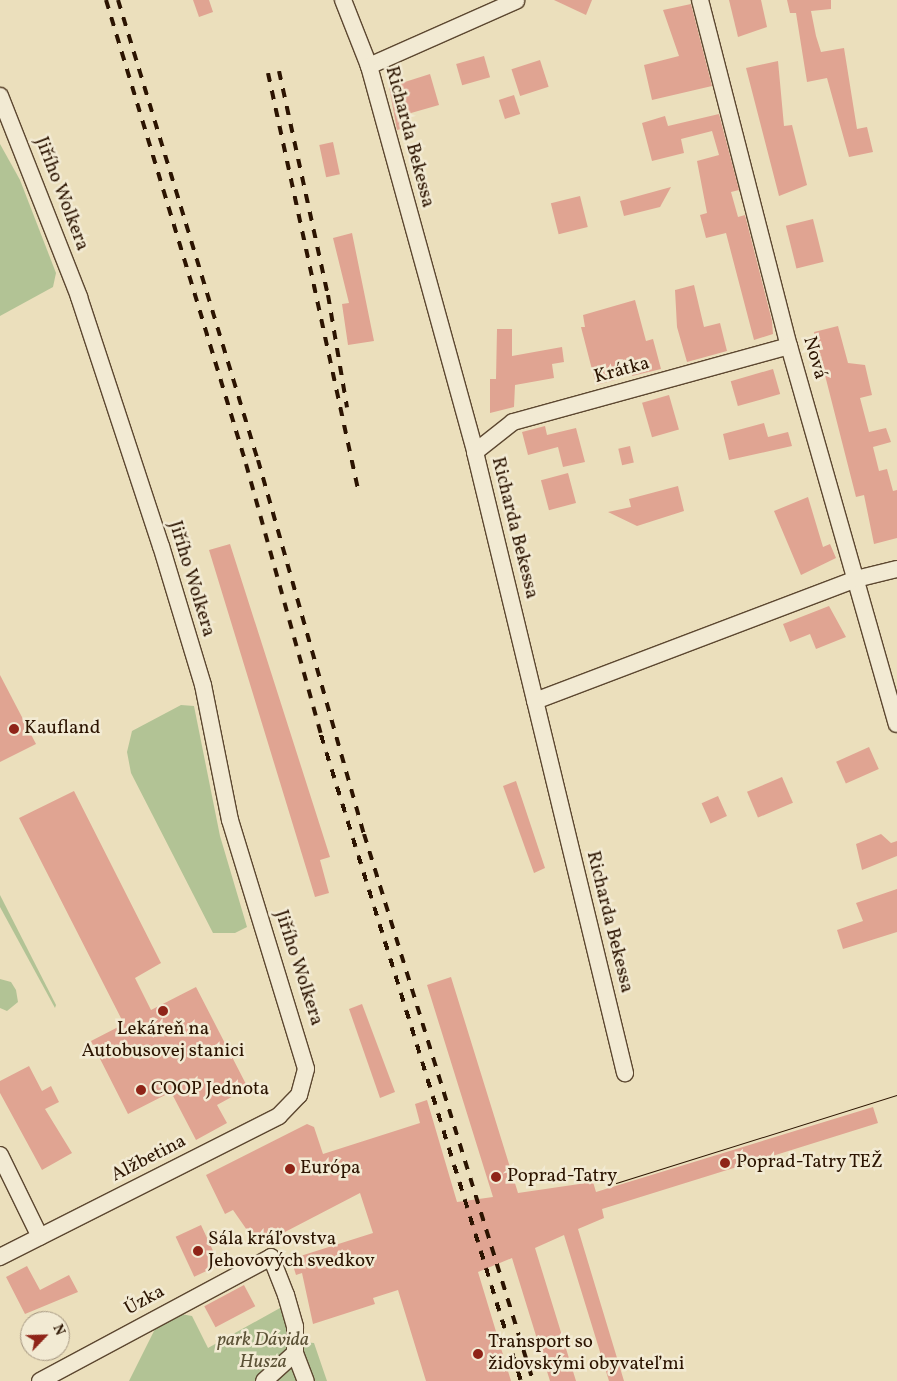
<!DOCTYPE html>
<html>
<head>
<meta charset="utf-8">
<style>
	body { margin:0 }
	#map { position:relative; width:897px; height:1381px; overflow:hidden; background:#ebdfbc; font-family:Vollkorn,serif }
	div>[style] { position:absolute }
	.green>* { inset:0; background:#b2c395 }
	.building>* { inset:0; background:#e0a492; transform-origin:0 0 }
	.roads { filter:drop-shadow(1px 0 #5c4730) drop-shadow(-1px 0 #5c4730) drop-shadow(0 1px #5c4730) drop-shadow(0 -1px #5c4730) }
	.street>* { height:16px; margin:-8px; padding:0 8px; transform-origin:8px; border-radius:8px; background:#f2ead3 }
	.tram>* { height:1px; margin:-0.5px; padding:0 0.5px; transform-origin:0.5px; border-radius:0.5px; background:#2c1401 }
	.rail>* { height:4px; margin-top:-2px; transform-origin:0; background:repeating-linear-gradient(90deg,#2c1401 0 9px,transparent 0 18px) }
	.dots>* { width:14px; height:14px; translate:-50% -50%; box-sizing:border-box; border:2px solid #f2ead3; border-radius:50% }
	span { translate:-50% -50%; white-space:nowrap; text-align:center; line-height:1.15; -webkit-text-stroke:5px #f2ead3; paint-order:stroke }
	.street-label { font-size:19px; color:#2c1401 }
	.poi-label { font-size:19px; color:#2c1401 }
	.left { translate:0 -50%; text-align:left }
	.park-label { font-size:19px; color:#5b5135; font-style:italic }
	.north { position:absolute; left:20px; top:1311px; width:50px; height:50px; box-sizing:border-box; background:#f2ead3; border:1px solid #a3947f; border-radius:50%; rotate:66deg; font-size:14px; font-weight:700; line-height:20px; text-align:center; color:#2c1401 }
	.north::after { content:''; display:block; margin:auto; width:18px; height:22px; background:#8f2418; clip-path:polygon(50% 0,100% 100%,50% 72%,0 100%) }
</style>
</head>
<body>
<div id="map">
	<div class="green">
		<i style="clip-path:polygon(0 144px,20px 180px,56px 273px,53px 287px,0 316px)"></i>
		<i style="clip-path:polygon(181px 705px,194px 706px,220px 836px,247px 927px,235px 933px,213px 933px,131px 773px,127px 752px,132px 731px)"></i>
		<i style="clip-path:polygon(0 895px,56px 1005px,55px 1008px,0 907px)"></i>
		<i style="clip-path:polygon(0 979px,11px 982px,16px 990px,18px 1002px,7px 1011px,0 1008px)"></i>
		<i style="clip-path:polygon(280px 1308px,292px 1341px,314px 1343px,327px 1381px,129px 1381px,156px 1327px,181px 1314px,192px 1316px,208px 1348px)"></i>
	</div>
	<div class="building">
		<i style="clip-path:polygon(193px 0,209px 0,213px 12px,199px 17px)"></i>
		<i style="clip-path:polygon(554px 0,592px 0,586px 15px)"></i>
		<i style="clip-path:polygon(729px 0,761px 0,767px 27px,738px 37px)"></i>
		<i style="clip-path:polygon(787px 0,831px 0,831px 9px,811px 11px,816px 36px,821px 52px,844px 48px,857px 129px,867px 127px,873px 152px,849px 157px,827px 78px,807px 82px,796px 13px,790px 13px)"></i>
		<i style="clip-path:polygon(691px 4px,712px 86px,652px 100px,644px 65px,679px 56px,663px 10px)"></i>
		<i style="left:484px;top:56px;width:22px;height:29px;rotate:74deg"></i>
		<i style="left:540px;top:60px;width:28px;height:30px;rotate:72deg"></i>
		<i style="clip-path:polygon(778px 61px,784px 126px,792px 125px,807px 185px,779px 196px,746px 68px)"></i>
		<i style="clip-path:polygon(430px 74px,439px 105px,404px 115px,408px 127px,397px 130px,389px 87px)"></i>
		<i style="left:514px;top:95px;width:20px;height:16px;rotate:72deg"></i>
		<i style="clip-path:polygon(719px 114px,739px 190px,731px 192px,738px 217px,745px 215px,772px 321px,773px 334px,754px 340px,726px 233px,706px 238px,700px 215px,707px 213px,697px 161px,719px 155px,712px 131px,681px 139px,684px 153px,652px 161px,642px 123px,665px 116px,668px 126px)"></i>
		<i style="left:333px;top:142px;width:33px;height:14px;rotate:78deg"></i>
		<i style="clip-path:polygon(671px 187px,660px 207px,624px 216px,620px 201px)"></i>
		<i style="left:580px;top:196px;width:32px;height:30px;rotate:76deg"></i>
		<i style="left:813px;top:219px;width:44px;height:28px;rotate:76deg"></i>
		<i style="clip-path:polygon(352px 233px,374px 341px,348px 345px,342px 304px,349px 303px,333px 238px)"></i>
		<i style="clip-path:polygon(694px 285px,704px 327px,720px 323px,727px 351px,687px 362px,677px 327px,675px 290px)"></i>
		<i style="clip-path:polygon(635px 300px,646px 341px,653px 339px,661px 369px,632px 376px,629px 367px,613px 371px,615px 380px,596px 385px,581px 327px,585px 327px,583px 315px)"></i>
		<i style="clip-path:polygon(838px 326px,848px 363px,865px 365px,872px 395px,860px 398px,869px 432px,886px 428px,891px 442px,873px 447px,879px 471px,887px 469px,893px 491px,897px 490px,897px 538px,874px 544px,864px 495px,856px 497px,814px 332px)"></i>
		<i style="clip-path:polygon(497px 329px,512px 329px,512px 356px,562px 347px,564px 362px,552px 364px,554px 378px,515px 385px,514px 407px,490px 413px,490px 379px,496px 379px)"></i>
		<i style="left:773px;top:369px;width:26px;height:44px;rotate:74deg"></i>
		<i style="left:669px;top:395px;width:36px;height:28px;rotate:74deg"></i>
		<i style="clip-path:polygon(764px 423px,768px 437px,788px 432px,792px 446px,729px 460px,723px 434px)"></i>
		<i style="clip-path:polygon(545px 426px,547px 435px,576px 428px,585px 462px,563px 467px,558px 447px,528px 455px,522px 432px)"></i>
		<i style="left:630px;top:446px;width:17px;height:12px;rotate:77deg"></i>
		<i style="left:568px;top:473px;width:31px;height:28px;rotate:75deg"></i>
		<i style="clip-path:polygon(678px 486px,684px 511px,637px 526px,608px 512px,631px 507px,629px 499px)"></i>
		<i style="clip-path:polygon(808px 497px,823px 547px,830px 544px,836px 558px,801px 575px,774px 511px)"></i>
		<i style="clip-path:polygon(230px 544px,330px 857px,320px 860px,329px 893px,315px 897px,209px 550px)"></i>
		<i style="clip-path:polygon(829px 606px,846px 637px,816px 649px,810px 634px,790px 642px,783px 624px)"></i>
		<i style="clip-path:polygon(0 675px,36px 744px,0 762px)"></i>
		<i style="left:869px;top:747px;width:24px;height:36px;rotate:66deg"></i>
		<i style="left:782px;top:777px;width:28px;height:38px;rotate:67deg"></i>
		<i style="clip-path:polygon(516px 781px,545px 868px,534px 873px,503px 786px)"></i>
		<i style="clip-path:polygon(74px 791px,161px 963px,135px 978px,151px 1010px,196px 987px,248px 1088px,217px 1105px,227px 1123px,196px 1140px,171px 1092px,128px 1114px,91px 1041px,124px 1024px,19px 818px)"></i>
		<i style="left:718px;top:796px;width:22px;height:18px;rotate:66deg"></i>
		<i style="clip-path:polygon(881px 834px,891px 843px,897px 841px,897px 856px,862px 870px,856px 844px)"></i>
		<i style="clip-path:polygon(897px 889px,897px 932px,843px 949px,837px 930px,863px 921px,856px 903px)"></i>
		<i style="clip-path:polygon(451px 977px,518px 1193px,593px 1182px,596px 1192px,873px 1107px,878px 1123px,602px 1209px,604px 1218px,578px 1229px,624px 1381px,609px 1381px,564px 1235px,535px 1248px,576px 1381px,550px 1381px,512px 1258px,478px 1272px,511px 1381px,426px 1381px,398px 1290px,373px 1298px,375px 1304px,313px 1324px,302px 1273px,296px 1275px,291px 1259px,373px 1233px,360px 1193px,258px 1246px,233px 1210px,225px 1214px,206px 1175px,307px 1124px,314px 1127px,323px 1154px,420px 1123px,415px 1104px,427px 1100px,457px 1202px,493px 1197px,427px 985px)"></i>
		<i style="clip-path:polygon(362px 1004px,395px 1092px,380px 1098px,349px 1009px)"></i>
		<i style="clip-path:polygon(29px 1066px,42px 1091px,51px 1086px,59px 1102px,45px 1109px,72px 1153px,42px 1170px,0 1093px,0 1081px)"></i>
		<i style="left:201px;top:1225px;width:44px;height:28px;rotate:65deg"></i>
		<i style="clip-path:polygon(27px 1266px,40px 1290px,69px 1275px,78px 1292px,25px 1314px,6px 1277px)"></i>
		<i style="left:244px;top:1285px;width:24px;height:45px;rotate:62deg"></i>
	</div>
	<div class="roads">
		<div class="street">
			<i style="left:343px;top:0;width:71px;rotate:68.5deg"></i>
			<i style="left:369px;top:66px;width:400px;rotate:74.6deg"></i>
			<i style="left:475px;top:452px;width:639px;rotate:76.42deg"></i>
			<i style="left:700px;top:0;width:357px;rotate:75.6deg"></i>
			<i style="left:789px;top:346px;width:393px;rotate:74.1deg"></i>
			<i style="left:369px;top:66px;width:161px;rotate:-23.9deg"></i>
			<i style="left:0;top:96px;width:216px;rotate:68.5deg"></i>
			<i style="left:79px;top:297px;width:262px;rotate:71.8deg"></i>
			<i style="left:161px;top:546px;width:145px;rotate:73.2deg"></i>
			<i style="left:203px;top:685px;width:138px;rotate:78.7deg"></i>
			<i style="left:230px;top:820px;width:260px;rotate:73deg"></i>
			<i style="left:306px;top:1069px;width:27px;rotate:105deg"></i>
			<i style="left:299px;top:1095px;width:29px;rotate:134deg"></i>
			<i style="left:279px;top:1116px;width:313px;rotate:153.2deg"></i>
			<i style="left:475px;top:452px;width:48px;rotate:-38.3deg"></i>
			<i style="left:513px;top:422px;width:286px;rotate:-15.4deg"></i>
			<i style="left:535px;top:701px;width:343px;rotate:-20.8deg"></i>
			<i style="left:856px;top:579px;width:42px;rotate:-13.7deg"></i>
			<i style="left:0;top:1155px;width:91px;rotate:64deg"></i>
			<i style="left:40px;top:1381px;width:262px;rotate:-28.2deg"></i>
			<i style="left:271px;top:1257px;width:41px;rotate:68.5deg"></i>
			<i style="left:286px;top:1295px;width:33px;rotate:74deg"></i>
			<i style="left:295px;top:1327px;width:26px;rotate:90deg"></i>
			<i style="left:295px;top:1353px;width:30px;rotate:69deg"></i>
			<i style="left:264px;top:1381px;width:42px;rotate:-42.1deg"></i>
		</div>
	</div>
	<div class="tram">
		<i style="left:616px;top:1183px;width:294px;rotate:-17.4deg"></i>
	</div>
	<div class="rail">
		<i style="left:106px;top:0;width:485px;rotate:73.2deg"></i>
		<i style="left:246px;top:464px;width:281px;rotate:74.5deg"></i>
		<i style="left:321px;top:735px;width:676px;rotate:72.8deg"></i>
		<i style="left:118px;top:0;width:481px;rotate:73.1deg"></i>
		<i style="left:258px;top:460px;width:389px;rotate:74.2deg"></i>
		<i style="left:364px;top:834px;width:573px;rotate:72.83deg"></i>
		<i style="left:279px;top:71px;width:229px;rotate:77.7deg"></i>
		<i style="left:328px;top:295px;width:114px;rotate:80.4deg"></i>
		<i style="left:268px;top:73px;width:425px;rotate:77.8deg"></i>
	</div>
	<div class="dots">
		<i style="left:14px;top:729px;background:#8f2418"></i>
		<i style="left:163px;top:1011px;background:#8f2418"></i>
		<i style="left:141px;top:1090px;background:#8f2418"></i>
		<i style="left:725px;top:1163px;background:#8f2418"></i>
		<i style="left:290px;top:1169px;background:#8f2418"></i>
		<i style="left:496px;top:1177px;background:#8f2418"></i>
		<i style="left:198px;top:1251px;background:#8f2418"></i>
		<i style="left:478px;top:1354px;background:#8f2418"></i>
	</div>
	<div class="street-label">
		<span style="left:409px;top:137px;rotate:75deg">Richarda Bekessa</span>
		<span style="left:61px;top:194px;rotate:69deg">Jiřího Wolkera</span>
		<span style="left:814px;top:358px;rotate:74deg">Nová</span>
		<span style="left:622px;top:371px;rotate:-15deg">Krátka</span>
		<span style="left:514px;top:528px;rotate:76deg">Richarda Bekessa</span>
		<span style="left:191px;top:579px;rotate:73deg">Jiřího Wolkera</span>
		<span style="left:609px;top:922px;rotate:76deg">Richarda Bekessa</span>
		<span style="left:298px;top:968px;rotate:72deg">Jiřího Wolkera</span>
		<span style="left:149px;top:1159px;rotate:-27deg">Alžbetina</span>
		<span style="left:145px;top:1301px;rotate:-29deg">Úzka</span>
	</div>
	<div class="poi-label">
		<span class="left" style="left:24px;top:729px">Kaufland</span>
		<span style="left:163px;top:1041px">Lekáreň na<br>Autobusovej stanici</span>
		<span class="left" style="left:151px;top:1090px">COOP Jednota</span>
		<span class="left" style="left:736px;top:1163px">Poprad-Tatry TEŽ</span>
		<span class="left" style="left:300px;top:1169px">Európa</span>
		<span class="left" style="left:507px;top:1177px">Poprad-Tatry</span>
		<span class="left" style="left:208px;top:1251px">Sála kráľovstva<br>Jehovových svedkov</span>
		<span class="left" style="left:488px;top:1354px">Transport so<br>židovskými obyvateľmi</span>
	</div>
	<div class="park-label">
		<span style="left:263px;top:1352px">park Dávida<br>Husza</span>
	</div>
	<div class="north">N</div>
</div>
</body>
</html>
